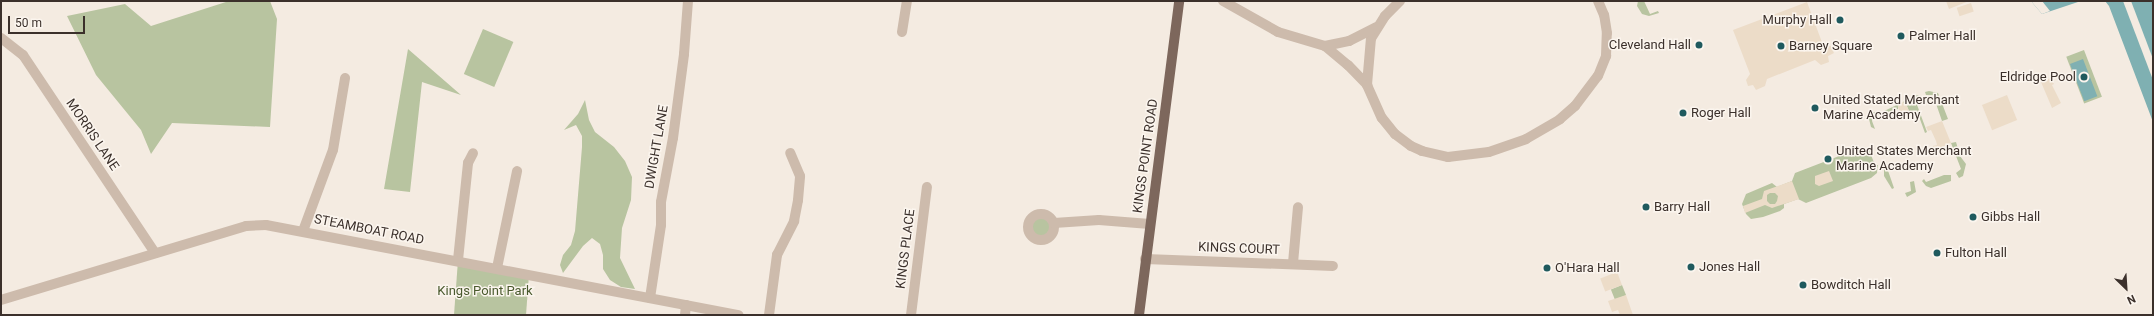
<!DOCTYPE html>
<html>
<head>
<meta charset="utf-8">
<style>
	body { margin:0 }
	#map { position:relative; width:2154px; height:316px; overflow:hidden; background:#f4ebe1; font-family:Roboto,sans-serif }
	div>[style] { position:absolute }
	.green>* { inset:0; background:#b8c4a0; transform-origin:0 0 }
	.round { border-radius:50% }
	.plaza>* { inset:0; background:#ecdcc8; transform-origin:0 0 }
	.water>* { inset:0; background:#7fb0b2; transform-origin:0 0 }
	.pier>* { inset:0; background:#f4ebe1 }
	.minor>* { height:10px; margin:-5px; padding:0 5px; transform-origin:5px; border-radius:5px; background:#cdbbac }
	.minor>.ring { margin:-5px; padding:0; box-sizing:content-box; background:none; border:10px solid #cdbbac; border-radius:50% }
	.major>* { height:10px; margin:-5px; padding:0 5px; transform-origin:5px; border-radius:5px; background:#7d675c }
	.dots>* { width:11px; height:11px; translate:-50% -50%; box-sizing:border-box; border:2px solid #fbf5ee; border-radius:50% }
	span { translate:-50% -50%; white-space:nowrap; text-align:center; line-height:1.15; -webkit-text-stroke:3px #fbf5ee; paint-order:stroke }
	.poi-label { font-size:13px; color:#3b302b }
	.right { translate:-100% -50%; text-align:right }
	.left { translate:0 -50%; text-align:left }
	.street-label { font-size:13px; color:#3b302b }
	.park-label { font-size:13px; color:#4a5a2e }
	.frame { position:absolute; inset:0; border:2px solid #3b302b; pointer-events:none }
	.north { position:absolute; left:2106px; top:268px; width:40px; height:40px; -webkit-text-stroke:3px #fbf5ee; paint-order:stroke; rotate:155deg; font-size:11px; font-weight:700; line-height:16px; text-align:center; color:#3b302b }
	.north::after { content:''; display:block; margin:auto; width:14px; height:18px; background:#3b302b; clip-path:polygon(50% 0,100% 100%,50% 72%,0 100%) }
	.scale { position:absolute; left:8px; top:16px; width:77px; height:18px; box-sizing:border-box; border:2px solid #3b302b; border-top:0; padding-left:5px; font-size:12px; line-height:14px; white-space:nowrap; color:#3b302b; -webkit-text-stroke:3px #fbf5ee; paint-order:stroke }
</style>
</head>
<body>
<div id="map">
	<div class="green">
		<i style="clip-path:polygon(229px 1px,270px 1px,277px 19px,270px 127px,172px 123px,151px 154px,141px 130px,96px 75px,67px 16px,125px 4px,151px 26px)"></i>
		<i style="clip-path:polygon(1638px 1px,1644px 1px,1650px 14px,1658px 11px,1659px 13px,1649px 16px,1642px 14px,1637px 6px)"></i>
		<i style="left:483px;top:29px;width:33px;height:49px;rotate:23deg"></i>
		<i style="clip-path:polygon(408px 49px,461px 95px,422px 82px,410px 192px,384px 189px)"></i>
		<i style="left:2084px;top:50px;width:50px;height:19px;rotate:69deg"></i>
		<i style="clip-path:polygon(1929px 91px,1938px 93px,1948px 119px,1942px 121px,1933px 95px,1926px 95px,1925px 92px)"></i>
		<i style="clip-path:polygon(1917px 95px,1921px 97px,1916px 102px,1927px 132px,1925px 133px,1917px 111px,1910px 113px,1906px 104px,1904px 104px,1903px 102px,1906px 100px,1911px 101px)"></i>
		<i style="clip-path:polygon(585px 100px,589px 120px,595px 132px,614px 147px,625px 161px,632px 177px,631px 200px,622px 228px,620px 258px,635px 289px,621px 287px,610px 280px,603px 269px,603px 255px,600px 244px,592px 238px,583px 246px,563px 273px,560px 265px,563px 255px,571px 245px,575px 231px,582px 147px,582px 136px,576px 125px,564px 130px,578px 114px)"></i>
		<i style="clip-path:polygon(1899px 104px,1898px 109px,1874px 116px,1872px 121px,1875px 129px,1871px 127px,1868px 115px,1871px 112px,1882px 112px)"></i>
		<i style="clip-path:polygon(1956px 142px,1960px 156px,1966px 164px,1963px 176px,1959px 178px,1956px 173px,1961px 169px,1951px 143px)"></i>
		<i style="clip-path:polygon(1860px 148px,1871px 150px,1873px 154px,1871px 155px,1875px 165px,1878px 165px,1877px 173px,1871px 178px,1806px 203px,1798px 199px,1784px 204px,1784px 208px,1780px 211px,1763px 217px,1751px 219px,1746px 214px,1742px 204px,1746px 194px,1772px 183px,1777px 187px,1792px 181px,1795px 173px)"></i>
		<i style="clip-path:polygon(1884px 162px,1885px 162px,1894px 188px,1892px 189px,1884px 176px)"></i>
		<i style="clip-path:polygon(1944px 175px,1951px 175px,1951px 181px,1931px 188px,1926px 186px,1922px 181px,1924px 179px,1926px 182px)"></i>
		<i style="clip-path:polygon(1914px 181px,1916px 192px,1907px 197px,1905px 193px,1911px 191px,1910px 182px)"></i>
		<i class="round" style="left:1031px;top:217px;width:20px;height:20px"></i>
		<i style="clip-path:polygon(458px 260px,529px 274px,526px 315px,454px 315px)"></i>
		<i style="left:1622px;top:285px;width:11px;height:12px;rotate:68deg"></i>
	</div>
	<div class="plaza">
		<i style="clip-path:polygon(1946px 1px,1969px 1px,1949px 9px)"></i>
		<i style="clip-path:polygon(1807px 2px,1823px 45px,1825px 47px,1831px 46px,1832px 49px,1834px 53px,1828px 56px,1829px 62px,1821px 65px,1815px 60px,1767px 79px,1765px 86px,1756px 90px,1753px 85px,1748px 86px,1746px 80px,1750px 74px,1733px 30px)"></i>
		<i style="left:1971px;top:3px;width:9px;height:15px;rotate:72deg"></i>
		<i style="clip-path:polygon(2051px 78px,2054px 84px,2052px 85px,2061px 103px,2052px 108px,2041px 82px)"></i>
		<i style="left:2007px;top:95px;width:27px;height:27px;rotate:68deg"></i>
		<i style="clip-path:polygon(1903px 102px,1904px 104px,1906px 104px,1910px 114px,1902px 117px,1898px 107px,1899px 104px)"></i>
		<i style="clip-path:polygon(1942px 121px,1951px 143px,1935px 150px,1933px 146px,1937px 145px,1936px 141px,1931px 130px,1928px 131px,1926px 127px)"></i>
		<i style="clip-path:polygon(1829px 171px,1833px 181px,1819px 186px,1815px 184px,1815px 176px)"></i>
		<i style="clip-path:polygon(evenodd,1792px 181px,1799px 199px,1772px 208px,1765px 205px,1745px 213px,1743px 206px,1762px 199px,1764px 191px,1792px 181px,1770px 193px,1775px 193px,1778px 196px,1777px 201px,1775px 204px,1770px 204px,1767px 201px,1767px 195px,1770px 193px)"></i>
		<i style="left:1617px;top:272px;width:14px;height:18px;rotate:69deg"></i>
		<i style="clip-path:polygon(1626px 295px,1633px 315px,1620px 315px,1618px 310px,1612px 312px,1608px 301px)"></i>
	</div>
	<div class="water">
		<i style="clip-path:polygon(2031px 1px,2081px 1px,2042px 14px)"></i>
		<i style="clip-path:polygon(2105px 1px,2153px 1px,2153px 122px,2109px 6px)"></i>
		<i style="left:2083px;top:59px;width:40px;height:14px;rotate:69deg"></i>
	</div>
	<div class="pier">
		<i style="clip-path:polygon(2031px 1px,2042px 1px,2050px 11px,2042px 14px)"></i>
		<i style="clip-path:polygon(2123px 1px,2131px 1px,2153px 59px,2153px 80px)"></i>
	</div>
	<div class="minor">
		<i style="left:1223px;top:1px;width:63px;rotate:29.4deg"></i>
		<i style="left:1278px;top:32px;width:49px;rotate:16.6deg"></i>
		<i style="left:1325px;top:46px;width:30px;rotate:40deg"></i>
		<i style="left:1348px;top:65px;width:28px;rotate:46deg"></i>
		<i style="left:1400px;top:1px;width:21px;rotate:135deg"></i>
		<i style="left:1385px;top:16px;width:26px;rotate:122deg"></i>
		<i style="left:1371px;top:38px;width:47px;rotate:94.9deg"></i>
		<i style="left:1367px;top:85px;width:36px;rotate:66deg"></i>
		<i style="left:1382px;top:118px;width:21px;rotate:51deg"></i>
		<i style="left:1395px;top:134px;width:20px;rotate:37deg"></i>
		<i style="left:1411px;top:146px;width:12px;rotate:24deg"></i>
		<i style="left:1422px;top:151px;width:27px;rotate:13deg"></i>
		<i style="left:1448px;top:157px;width:41px;rotate:-7deg"></i>
		<i style="left:1489px;top:152px;width:39px;rotate:-19deg"></i>
		<i style="left:1526px;top:139px;width:39px;rotate:-30deg"></i>
		<i style="left:1560px;top:119px;width:20px;rotate:-41deg"></i>
		<i style="left:1575px;top:106px;width:38px;rotate:-53deg"></i>
		<i style="left:1598px;top:76px;width:22px;rotate:-68deg"></i>
		<i style="left:1606px;top:56px;width:23px;rotate:-88deg"></i>
		<i style="left:1607px;top:33px;width:18px;rotate:-99deg"></i>
		<i style="left:1604px;top:15px;width:15px;rotate:-113deg"></i>
		<i style="left:902px;top:32px;width:31px;rotate:-81deg"></i>
		<i style="left:1px;top:38px;width:28px;rotate:38deg"></i>
		<i style="left:23px;top:55px;width:238px;rotate:56.3deg"></i>
		<i style="left:1325px;top:46px;width:25px;rotate:-12deg"></i>
		<i style="left:1349px;top:41px;width:31px;rotate:-27deg"></i>
		<i class="ring" style="left:1028px;top:214px;width:16px;height:16px"></i>
		<i style="left:1054px;top:223px;width:45px;rotate:-3.8deg"></i>
		<i style="left:1099px;top:220px;width:51px;rotate:4.5deg"></i>
		<i style="left:303px;top:231px;width:86px;rotate:-69.7deg"></i>
		<i style="left:333px;top:150px;width:73px;rotate:-80.5deg"></i>
		<i style="left:1145px;top:259px;width:188px;rotate:2.1deg"></i>
		<i style="left:458px;top:260px;width:98px;rotate:-84.1deg"></i>
		<i style="left:468px;top:163px;width:11px;rotate:-63deg"></i>
		<i style="left:1293px;top:263px;width:56px;rotate:-84.9deg"></i>
		<i style="left:497px;top:268px;width:99px;rotate:-78.3deg"></i>
		<i style="left:650px;top:298px;width:74px;rotate:-81.4deg"></i>
		<i style="left:661px;top:225px;width:23px;rotate:-90deg"></i>
		<i style="left:661px;top:202px;width:65px;rotate:-79.4deg"></i>
		<i style="left:673px;top:138px;width:85px;rotate:-82.5deg"></i>
		<i style="left:684px;top:54px;width:53px;rotate:-85.7deg"></i>
		<i style="left:1px;top:300px;width:256px;rotate:-16.8deg"></i>
		<i style="left:246px;top:226px;width:20px;rotate:-3deg"></i>
		<i style="left:266px;top:225px;width:481px;rotate:10.8deg"></i>
		<i style="left:685px;top:315px;width:10px;rotate:-84deg"></i>
		<i style="left:769px;top:315px;width:61px;rotate:-82.4deg"></i>
		<i style="left:777px;top:255px;width:38px;rotate:-63deg"></i>
		<i style="left:794px;top:221px;width:21px;rotate:-79deg"></i>
		<i style="left:798px;top:200px;width:24px;rotate:-85deg"></i>
		<i style="left:800px;top:176px;width:25px;rotate:-113deg"></i>
		<i style="left:911px;top:315px;width:129px;rotate:-82.9deg"></i>
	</div>
	<div class="major">
		<i style="left:1139px;top:315px;width:317px;rotate:-82.7deg"></i>
	</div>
	<div class="dots">
		<i style="left:1840px;top:20px;background:#1f5a5e"></i>
		<i style="left:1901px;top:36px;background:#1f5a5e"></i>
		<i style="left:1699px;top:45px;background:#1f5a5e"></i>
		<i style="left:1781px;top:46px;background:#1f5a5e"></i>
		<i style="left:2084px;top:77px;background:#1f5a5e"></i>
		<i style="left:1815px;top:108px;background:#1f5a5e"></i>
		<i style="left:1683px;top:113px;background:#1f5a5e"></i>
		<i style="left:1828px;top:159px;background:#1f5a5e"></i>
		<i style="left:1646px;top:207px;background:#1f5a5e"></i>
		<i style="left:1973px;top:217px;background:#1f5a5e"></i>
		<i style="left:1937px;top:253px;background:#1f5a5e"></i>
		<i style="left:1691px;top:267px;background:#1f5a5e"></i>
		<i style="left:1547px;top:268px;background:#1f5a5e"></i>
		<i style="left:1803px;top:285px;background:#1f5a5e"></i>
	</div>
	<div class="poi-label">
		<span class="right" style="left:1832px;top:20px">Murphy Hall</span>
		<span class="left" style="left:1909px;top:36px">Palmer Hall</span>
		<span class="right" style="left:1691px;top:45px">Cleveland Hall</span>
		<span class="left" style="left:1789px;top:46px">Barney Square</span>
		<span class="right" style="left:2076px;top:77px">Eldridge Pool</span>
		<span class="left" style="left:1823px;top:108px">United Stated Merchant<br>Marine Academy</span>
		<span class="left" style="left:1691px;top:113px">Roger Hall</span>
		<span class="left" style="left:1836px;top:159px">United States Merchant<br>Marine Academy</span>
		<span class="left" style="left:1654px;top:207px">Barry Hall</span>
		<span class="left" style="left:1981px;top:217px">Gibbs Hall</span>
		<span class="left" style="left:1945px;top:253px">Fulton Hall</span>
		<span class="left" style="left:1699px;top:267px">Jones Hall</span>
		<span class="left" style="left:1555px;top:268px">O'Hara Hall</span>
		<span class="left" style="left:1811px;top:285px">Bowditch Hall</span>
	</div>
	<div class="street-label">
		<span style="left:92px;top:135px;rotate:56deg">MORRIS LANE</span>
		<span style="left:657px;top:147px;rotate:-80deg">DWIGHT LANE</span>
		<span style="left:1146px;top:156px;rotate:-82deg">KINGS POINT ROAD</span>
		<span style="left:369px;top:230px;rotate:11deg">STEAMBOAT ROAD</span>
		<span style="left:906px;top:249px;rotate:-83deg">KINGS PLACE</span>
		<span style="left:1239px;top:249px;rotate:2deg">KINGS COURT</span>
	</div>
	<div class="park-label">
		<span style="left:485px;top:291px">Kings Point Park</span>
	</div>
	<div class="frame"></div>
	<div class="north">N</div>
	<div class="scale">50 m</div>
</div>
</body>
</html>
